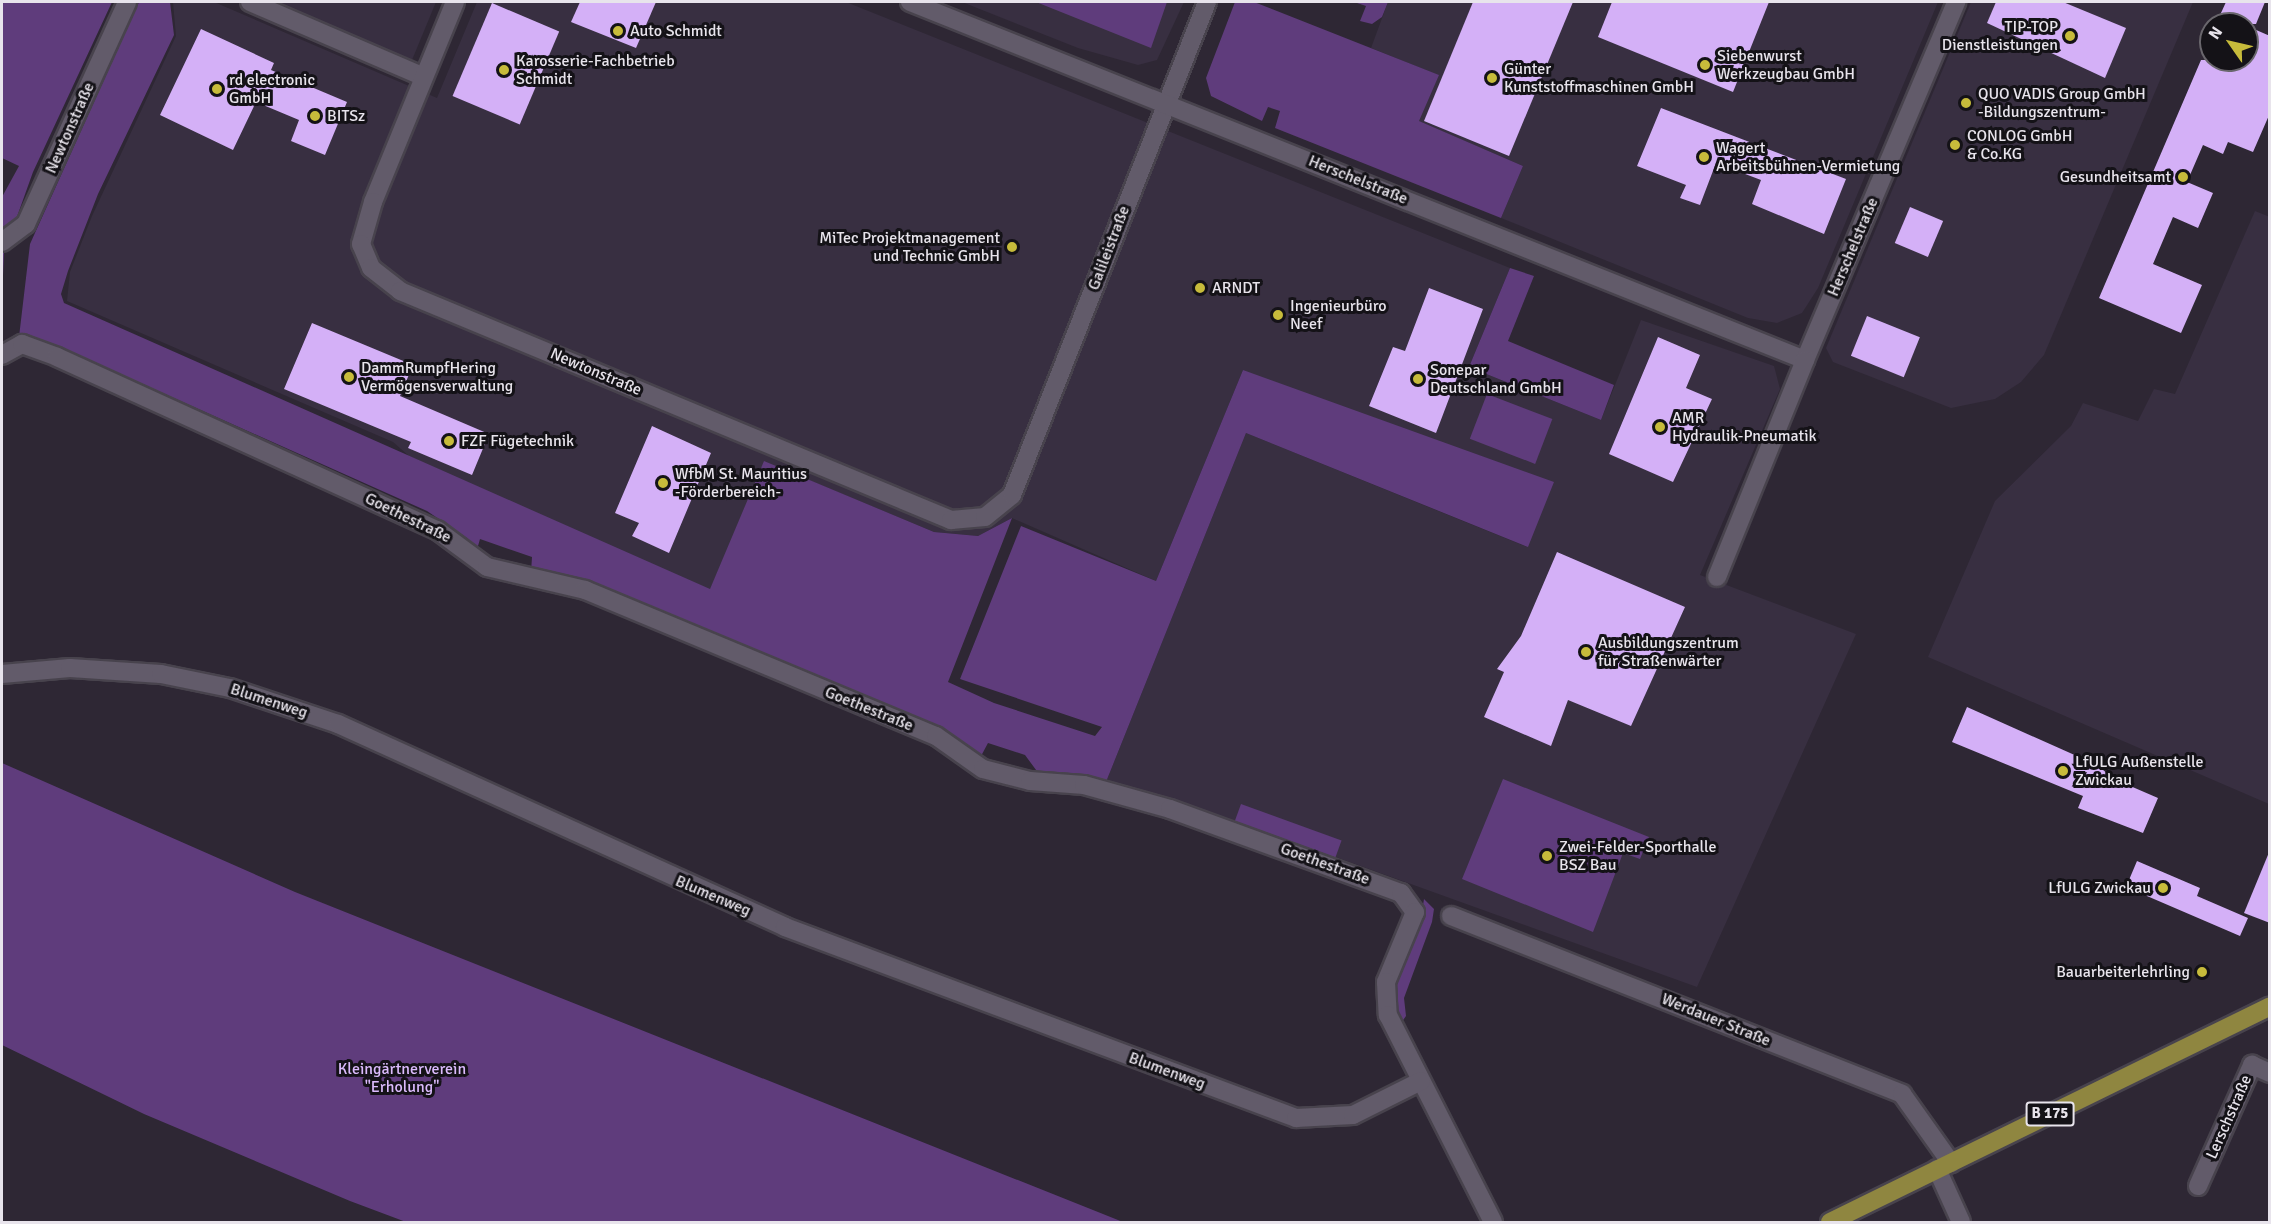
<!DOCTYPE html>
<html>
<head>
<meta charset="utf-8">
<style>
	body { margin:0 }
	#map { position:relative; width:2271px; height:1224px; overflow:hidden; background:#2e2734; font-family:Signika,sans-serif }
	div>[style] { position:absolute }
	.built>* { inset:0; background:#382f41 }
	.green>* { inset:0; background:#5f3c7c; transform-origin:0 0 }
	.building>* { inset:0; background:#d4b0f7; transform-origin:0 0 }
	.roads { filter:drop-shadow(2px 0 #48434d) drop-shadow(-2px 0 #48434d) drop-shadow(0 2px #48434d) drop-shadow(0 -2px #48434d) }
	.minor>* { height:18px; margin:-9px; padding:0 9px; transform-origin:9px; border-radius:9px; background:#625b6a }
	.major>* { height:18px; margin:-9px; padding:0 9px; transform-origin:9px; border-radius:9px; background:#8f8640 }
	.dots>* { width:16px; height:16px; translate:-50% -50%; box-sizing:border-box; border:3px solid #141217; border-radius:50% }
	span { translate:-50% -50%; white-space:nowrap; text-align:center; line-height:1.15; -webkit-text-stroke:6px #141217; paint-order:stroke }
	.shield-label span { padding:2px 4px; background:#141217; border:2px solid; border-radius:4px; -webkit-text-stroke-width:0 }
	.shield-label { font-size:15px; color:#e8e4ec; font-weight:700 }
	.poi-label { font-size:16px; color:#e8e4ec }
	.right { translate:-100% -50%; text-align:right }
	.left { translate:0 -50%; text-align:left }
	.street-label { font-size:16px; color:#e8e4ec }
	.park-label { font-size:16px; color:#dcbbfd }
	.frame { position:absolute; inset:0; border:3px solid #e8e4ec; pointer-events:none }
	.north { position:absolute; left:2199px; top:12px; width:60px; height:60px; box-sizing:border-box; background:#141217; border:2px solid #69666c; border-radius:50%; rotate:304deg; font-size:16px; font-weight:700; line-height:24px; text-align:center; color:#e8e4ec }
	.north::after { content:''; display:block; margin:auto; width:21px; height:27px; background:#c7bb3b; clip-path:polygon(50% 0,100% 100%,50% 72%,0 100%) }
</style>
</head>
<body>
<div id="map">
	<div class="built">
		<i style="clip-path:polygon(173px 2px,214px 2px,437px 98px,477px 2px,846px 2px,1510px 268px,1469px 367px,1601px 420px,1641px 320px,1774px 366px,1780px 389px,1700px 575px,1856px 634px,1697px 987px,1272px 834px,1106px 782px,1246px 433px,1527px 547px,1243px 370px,1156px 581px,1012px 518px,978px 536px,934px 532px,765px 462px,710px 590px,533px 515px,409px 456px,393px 442px,67px 301px,70px 272px,92px 216px,176px 36px)"></i>
		<i style="clip-path:polygon(276px 2px,436px 2px,412px 60px)"></i>
		<i style="clip-path:polygon(962px 2px,1184px 2px,1157px 60px,1138px 65px,1078px 48px)"></i>
		<i style="clip-path:polygon(1388px 2px,1938px 2px,1818px 288px,1802px 313px,1777px 323px,1748px 318px,1501px 218px,1523px 166px,1418px 121px,1438px 75px,1371px 48px)"></i>
		<i style="clip-path:polygon(1971px 2px,2193px 2px,2044px 355px,2021px 382px,1995px 399px,1951px 408px,1833px 362px,1826px 348px)"></i>
		<i style="clip-path:polygon(2255px 211px,2270px 217px,2269px 804px,1928px 657px,1995px 501px,2071px 426px,2083px 403px,2138px 421px,2154px 389px,2175px 394px)"></i>
	</div>
	<div class="green">
		<i style="clip-path:polygon(2px 2px,112px 2px,33px 172px,4px 253px,2px 298px,2px 197px,19px 166px,2px 158px)"></i>
		<i style="clip-path:polygon(139px 2px,170px 2px,174px 35px,98px 194px,68px 271px,61px 294px,64px 303px,710px 589px,764px 461px,934px 532px,978px 536px,1012px 518px,948px 682px,994px 703px,1095px 736px,1102px 727px,960px 679px,1021px 526px,1156px 581px,1243px 370px,1554px 482px,1528px 547px,1246px 433px,1106px 782px,1039px 774px,1025px 755px,988px 743px,980px 758px,916px 717px,564px 576px,531px 572px,532px 557px,480px 539px,476px 553px,467px 538px,427px 511px,64px 349px,19px 337px,30px 244px)"></i>
		<i style="clip-path:polygon(1036px 2px,1167px 2px,1151px 48px)"></i>
		<i style="clip-path:polygon(1235px 2px,1254px 2px,1439px 75px,1419px 121px,1523px 166px,1501px 218px,1275px 128px,1280px 111px,1268px 107px,1262px 121px,1211px 96px,1206px 78px)"></i>
		<i style="clip-path:polygon(1354px 2px,1388px 2px,1382px 17px,1372px 24px,1360px 21px,1366px 6px)"></i>
		<i style="clip-path:polygon(1510px 268px,1534px 276px,1508px 341px,1614px 385px,1601px 420px,1469px 367px)"></i>
		<i style="left:1487px;top:394px;width:70px;height:48px;rotate:21deg"></i>
		<i style="clip-path:polygon(2px 763px,295px 892px,1123px 1222px,406px 1222px,350px 1201px,144px 1114px,2px 1045px)"></i>
		<i style="clip-path:polygon(1503px 779px,1649px 837px,1640px 859px,1623px 853px,1593px 932px,1462px 879px)"></i>
		<i style="left:1241px;top:804px;width:107px;height:18px;rotate:20deg"></i>
		<i style="clip-path:polygon(1424px 899px,1434px 909px,1432px 922px,1404px 998px,1406px 1016px,1401px 1023px,1392px 988px,1420px 924px)"></i>
	</div>
	<div class="building">
		<i style="clip-path:polygon(580px 2px,656px 2px,636px 48px,571px 22px)"></i>
		<i style="clip-path:polygon(1473px 2px,1573px 2px,1509px 156px,1424px 121px)"></i>
		<i style="clip-path:polygon(1612px 2px,1769px 2px,1733px 92px,1598px 37px)"></i>
		<i style="clip-path:polygon(1996px 2px,2063px 2px,2126px 28px,2105px 78px,1987px 23px)"></i>
		<i style="clip-path:polygon(2226px 2px,2265px 2px,2256px 24px,2216px 24px)"></i>
		<i style="left:492px;top:3px;width:73px;height:101px;rotate:23deg"></i>
		<i style="clip-path:polygon(2247px 26px,2270px 36px,2270px 113px,2253px 152px,2228px 142px,2223px 154px,2203px 145px,2187px 182px,2213px 193px,2198px 228px,2173px 217px,2153px 264px,2202px 285px,2181px 333px,2099px 298px,2201px 60px,2247px 60px)"></i>
		<i style="clip-path:polygon(201px 29px,274px 63px,271px 70px,347px 102px,325px 155px,291px 141px,299px 120px,256px 102px,233px 150px,160px 115px)"></i>
		<i style="clip-path:polygon(1661px 108px,1846px 179px,1824px 234px,1752px 204px,1761px 180px,1716px 163px,1700px 205px,1680px 198px,1686px 185px,1637px 166px)"></i>
		<i style="left:1910px;top:207px;width:36px;height:39px;rotate:23deg"></i>
		<i style="clip-path:polygon(1429px 288px,1483px 309px,1436px 433px,1369px 406px,1393px 347px,1405px 351px)"></i>
		<i style="left:1867px;top:316px;width:57px;height:43px;rotate:22deg"></i>
		<i style="clip-path:polygon(312px 323px,413px 365px,400px 396px,489px 434px,472px 475px,408px 448px,411px 442px,284px 389px)"></i>
		<i style="clip-path:polygon(1658px 337px,1700px 355px,1686px 388px,1712px 399px,1673px 482px,1609px 454px)"></i>
		<i style="clip-path:polygon(652px 426px,711px 453px,669px 553px,632px 536px,639px 523px,615px 513px)"></i>
		<i style="clip-path:polygon(1557px 552px,1685px 607px,1631px 726px,1568px 700px,1551px 746px,1484px 717px,1504px 672px,1497px 669px,1521px 636px)"></i>
		<i style="clip-path:polygon(1967px 707px,2097px 765px,2114px 779px,2158px 798px,2143px 833px,2078px 808px,2083px 796px,1952px 742px)"></i>
		<i style="clip-path:polygon(2270px 850px,2270px 923px,2244px 913px)"></i>
		<i style="clip-path:polygon(2137px 861px,2200px 888px,2197px 896px,2248px 918px,2240px 936px,2126px 887px)"></i>
	</div>
	<div class="roads">
		<div class="minor">
			<i style="left:250px;top:2px;width:189px;rotate:23.3deg"></i>
			<i style="left:455px;top:2px;width:216px;rotate:112.3deg"></i>
			<i style="left:373px;top:202px;width:44px;rotate:105.9deg"></i>
			<i style="left:361px;top:244px;width:26px;rotate:67deg"></i>
			<i style="left:371px;top:268px;width:37px;rotate:38deg"></i>
			<i style="left:400px;top:291px;width:597px;rotate:22.57deg"></i>
			<i style="left:951px;top:520px;width:34px;rotate:-5deg"></i>
			<i style="left:985px;top:517px;width:35px;rotate:-39deg"></i>
			<i style="left:1012px;top:495px;width:530px;rotate:-68.42deg"></i>
			<i style="left:910px;top:2px;width:964px;rotate:21.8deg"></i>
			<i style="left:1805px;top:360px;width:389px;rotate:-67.1deg"></i>
			<i style="left:2px;top:242px;width:30px;rotate:-37deg"></i>
			<i style="left:26px;top:224px;width:244px;rotate:-65.5deg"></i>
			<i style="left:2px;top:355px;width:23px;rotate:-29deg"></i>
			<i style="left:22px;top:344px;width:37px;rotate:20deg"></i>
			<i style="left:57px;top:357px;width:418px;rotate:24.5deg"></i>
			<i style="left:437px;top:530px;width:62px;rotate:36.5deg"></i>
			<i style="left:487px;top:567px;width:101px;rotate:13.2deg"></i>
			<i style="left:585px;top:590px;width:380px;rotate:22.6deg"></i>
			<i style="left:936px;top:736px;width:57px;rotate:35.1deg"></i>
			<i style="left:983px;top:769px;width:49px;rotate:14.3deg"></i>
			<i style="left:1030px;top:781px;width:54px;rotate:4.2deg"></i>
			<i style="left:1084px;top:785px;width:89px;rotate:15.6deg"></i>
			<i style="left:1170px;top:809px;width:246px;rotate:20deg"></i>
			<i style="left:1401px;top:893px;width:24px;rotate:54deg"></i>
			<i style="left:1415px;top:912px;width:76px;rotate:112.5deg"></i>
			<i style="left:1386px;top:982px;width:33px;rotate:87deg"></i>
			<i style="left:1388px;top:1015px;width:232px;rotate:63.1deg"></i>
			<i style="left:1717px;top:577px;width:234px;rotate:-67.9deg"></i>
			<i style="left:2px;top:674px;width:68px;rotate:-5deg"></i>
			<i style="left:70px;top:668px;width:91px;rotate:3.8deg"></i>
			<i style="left:161px;top:674px;width:70px;rotate:11.5deg"></i>
			<i style="left:230px;top:688px;width:114px;rotate:18.4deg"></i>
			<i style="left:338px;top:724px;width:491px;rotate:24.4deg"></i>
			<i style="left:785px;top:927px;width:546px;rotate:20.49deg"></i>
			<i style="left:1296px;top:1118px;width:57px;rotate:-3deg"></i>
			<i style="left:1353px;top:1115px;width:76px;rotate:-26.6deg"></i>
			<i style="left:1451px;top:916px;width:485px;rotate:21.5deg"></i>
			<i style="left:1902px;top:1094px;width:85px;rotate:54.6deg"></i>
			<i style="left:1937px;top:1169px;width:58px;rotate:65.6deg"></i>
			<i style="left:2198px;top:1186px;width:133px;rotate:-65.9deg"></i>
			<i style="left:2252px;top:1065px;width:20px;rotate:24deg"></i>
		</div>
		<div class="major">
			<i style="left:1830px;top:1222px;width:490px;rotate:-26.1deg"></i>
		</div>
	</div>
	<div class="dots">
		<i style="left:618px;top:31px;background:#c7bb3b"></i>
		<i style="left:2070px;top:36px;background:#c7bb3b"></i>
		<i style="left:1705px;top:65px;background:#c7bb3b"></i>
		<i style="left:504px;top:70px;background:#c7bb3b"></i>
		<i style="left:1492px;top:78px;background:#c7bb3b"></i>
		<i style="left:217px;top:89px;background:#c7bb3b"></i>
		<i style="left:1966px;top:103px;background:#c7bb3b"></i>
		<i style="left:315px;top:116px;background:#c7bb3b"></i>
		<i style="left:1955px;top:145px;background:#c7bb3b"></i>
		<i style="left:1704px;top:157px;background:#c7bb3b"></i>
		<i style="left:2183px;top:177px;background:#c7bb3b"></i>
		<i style="left:1012px;top:247px;background:#c7bb3b"></i>
		<i style="left:1200px;top:288px;background:#c7bb3b"></i>
		<i style="left:1278px;top:315px;background:#c7bb3b"></i>
		<i style="left:349px;top:377px;background:#c7bb3b"></i>
		<i style="left:1418px;top:379px;background:#c7bb3b"></i>
		<i style="left:1660px;top:427px;background:#c7bb3b"></i>
		<i style="left:449px;top:441px;background:#c7bb3b"></i>
		<i style="left:663px;top:483px;background:#c7bb3b"></i>
		<i style="left:1586px;top:652px;background:#c7bb3b"></i>
		<i style="left:2063px;top:771px;background:#c7bb3b"></i>
		<i style="left:1547px;top:856px;background:#c7bb3b"></i>
		<i style="left:2163px;top:888px;background:#c7bb3b"></i>
		<i style="left:2202px;top:972px;background:#c7bb3b"></i>
	</div>
	<div class="shield-label">
		<span style="left:2050px;top:1114px">B 175</span>
	</div>
	<div class="poi-label">
		<span class="right" style="left:2058px;top:36px">TIP-TOP<br>Dienstleistungen</span>
		<span class="left" style="left:630px;top:31px">Auto Schmidt</span>
		<span class="left" style="left:1717px;top:65px">Siebenwurst<br>Werkzeugbau GmbH</span>
		<span class="left" style="left:516px;top:70px">Karosserie-Fachbetrieb<br>Schmidt</span>
		<span class="left" style="left:1504px;top:78px">Günter<br>Kunststoffmaschinen GmbH</span>
		<span class="left" style="left:229px;top:89px">rd electronic<br>GmbH</span>
		<span class="left" style="left:1978px;top:103px">QUO VADIS Group GmbH<br>-Bildungszentrum-</span>
		<span class="left" style="left:327px;top:116px">BITSz</span>
		<span class="left" style="left:1967px;top:145px">CONLOG GmbH<br>&amp; Co.KG</span>
		<span class="left" style="left:1716px;top:157px">Wagert<br>Arbeitsbühnen-Vermietung</span>
		<span class="right" style="left:2171px;top:177px">Gesundheitsamt</span>
		<span class="right" style="left:1000px;top:247px">MiTec Projektmanagement<br>und Technic GmbH</span>
		<span class="left" style="left:1212px;top:288px">ARNDT</span>
		<span class="left" style="left:1290px;top:315px">Ingenieurbüro<br>Neef</span>
		<span class="left" style="left:361px;top:377px">DammRumpfHering<br>Vermögensverwaltung</span>
		<span class="left" style="left:1430px;top:379px">Sonepar<br>Deutschland GmbH</span>
		<span class="left" style="left:1672px;top:427px">AMR<br>Hydraulik-Pneumatik</span>
		<span class="left" style="left:461px;top:441px">FZF Fügetechnik</span>
		<span class="left" style="left:675px;top:483px">WfbM St. Mauritius<br>-Förderbereich-</span>
		<span class="left" style="left:1598px;top:652px">Ausbildungszentrum<br>für Straßenwärter</span>
		<span class="left" style="left:2075px;top:771px">LfULG Außenstelle<br>Zwickau</span>
		<span class="left" style="left:1559px;top:856px">Zwei-Felder-Sporthalle<br>BSZ Bau</span>
		<span class="right" style="left:2151px;top:888px">LfULG Zwickau</span>
		<span class="right" style="left:2190px;top:972px">Bauarbeiterlehrling</span>
	</div>
	<div class="street-label">
		<span style="left:70px;top:128px;rotate:-66deg">Newtonstraße</span>
		<span style="left:1358px;top:180px;rotate:22deg">Herschelstraße</span>
		<span style="left:1853px;top:247px;rotate:-67deg">Herschelstraße</span>
		<span style="left:1109px;top:248px;rotate:-69deg">Galileistraße</span>
		<span style="left:596px;top:372px;rotate:23deg">Newtonstraße</span>
		<span style="left:408px;top:518px;rotate:26deg">Goethestraße</span>
		<span style="left:269px;top:701px;rotate:18deg">Blumenweg</span>
		<span style="left:869px;top:709px;rotate:22deg">Goethestraße</span>
		<span style="left:1325px;top:864px;rotate:20deg">Goethestraße</span>
		<span style="left:713px;top:896px;rotate:23deg">Blumenweg</span>
		<span style="left:1716px;top:1020px;rotate:22deg">Werdauer Straße</span>
		<span style="left:1167px;top:1071px;rotate:20deg">Blumenweg</span>
		<span style="left:2229px;top:1117px;rotate:-66deg">Lerschstraße</span>
	</div>
	<div class="park-label">
		<span style="left:402px;top:1078px">Kleingärtnerverein<br>"Erholung"</span>
	</div>
	<div class="frame"></div>
	<div class="north">N</div>
</div>
</body>
</html>
